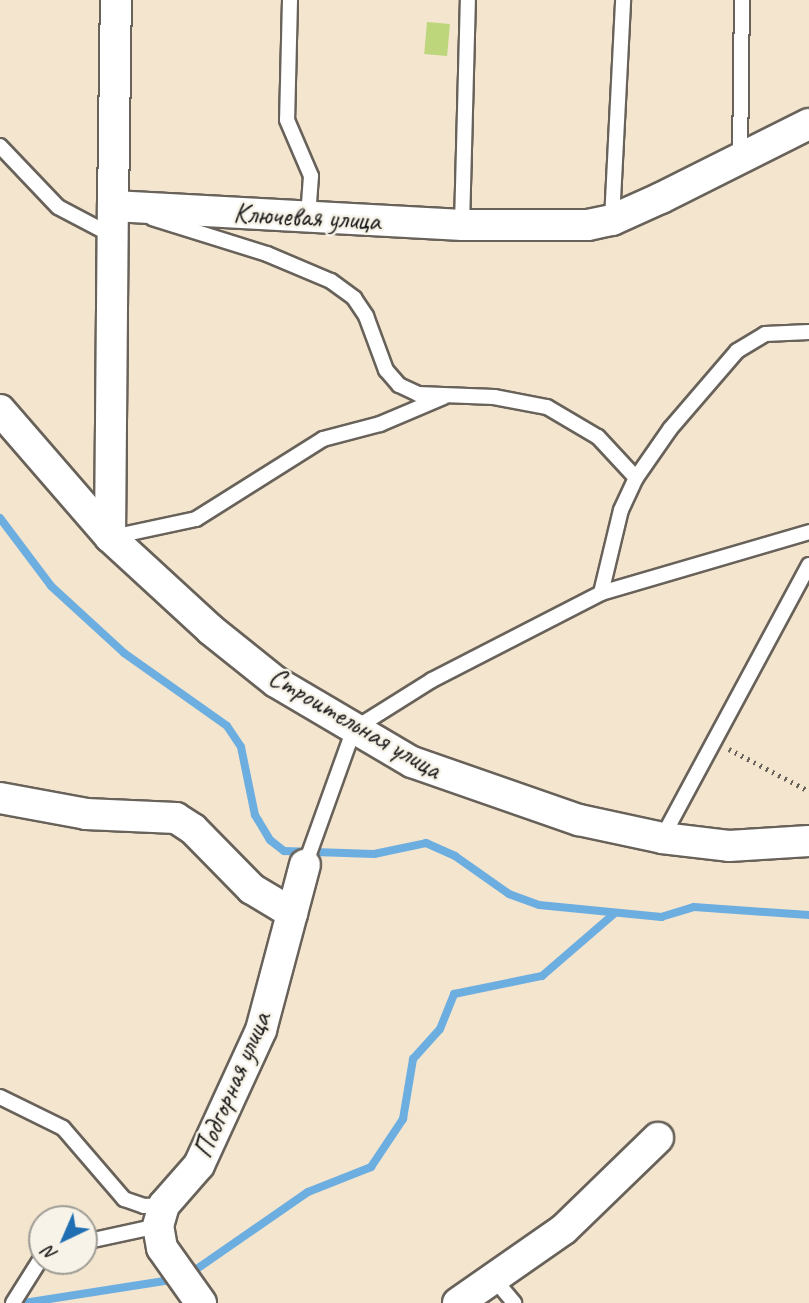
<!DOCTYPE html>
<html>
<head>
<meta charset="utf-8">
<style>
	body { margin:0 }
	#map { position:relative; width:809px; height:1303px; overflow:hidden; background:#f4e5ce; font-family:Caveat,sans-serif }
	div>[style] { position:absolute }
	.green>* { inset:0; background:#bdd67b; transform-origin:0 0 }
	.stream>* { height:8px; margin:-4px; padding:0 4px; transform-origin:4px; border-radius:4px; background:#6daee1 }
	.path>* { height:4.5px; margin-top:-2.25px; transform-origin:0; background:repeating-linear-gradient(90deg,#68625a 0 2px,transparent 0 7px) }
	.roads { filter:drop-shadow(2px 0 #68625a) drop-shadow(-2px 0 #68625a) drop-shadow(0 2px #68625a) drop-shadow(0 -2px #68625a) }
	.lane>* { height:14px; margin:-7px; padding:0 7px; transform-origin:7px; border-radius:7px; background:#fff }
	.street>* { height:30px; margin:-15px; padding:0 15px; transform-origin:15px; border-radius:15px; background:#fff }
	span { translate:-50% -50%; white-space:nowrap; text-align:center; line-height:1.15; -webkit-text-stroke:5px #f7f3e8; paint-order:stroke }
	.street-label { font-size:28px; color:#1c1c1c }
	.north { position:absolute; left:28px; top:1205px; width:70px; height:70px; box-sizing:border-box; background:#f7f3e8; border:2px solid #9f9d96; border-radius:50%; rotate:224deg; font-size:19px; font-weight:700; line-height:28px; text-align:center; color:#1c1c1c }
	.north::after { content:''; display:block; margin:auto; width:24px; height:32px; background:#1f6fb2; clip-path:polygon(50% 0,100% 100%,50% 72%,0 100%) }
</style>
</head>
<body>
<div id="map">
	<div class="green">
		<i style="left:427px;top:22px;width:23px;height:32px;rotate:5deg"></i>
	</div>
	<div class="stream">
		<i style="left:0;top:518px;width:85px;rotate:53.1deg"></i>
		<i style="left:51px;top:586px;width:99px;rotate:42.5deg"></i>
		<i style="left:124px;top:653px;width:126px;rotate:35.3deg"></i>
		<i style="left:227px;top:726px;width:25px;rotate:56deg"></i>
		<i style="left:241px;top:747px;width:69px;rotate:78.4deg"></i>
		<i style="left:255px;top:815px;width:29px;rotate:59deg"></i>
		<i style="left:270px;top:840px;width:18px;rotate:38deg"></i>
		<i style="left:284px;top:851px;width:90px;rotate:1.9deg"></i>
		<i style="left:374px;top:854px;width:53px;rotate:-11.9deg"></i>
		<i style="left:426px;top:843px;width:32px;rotate:24deg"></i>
		<i style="left:455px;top:856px;width:66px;rotate:35.1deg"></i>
		<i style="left:509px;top:894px;width:32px;rotate:20deg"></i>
		<i style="left:539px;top:905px;width:123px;rotate:5.6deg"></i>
		<i style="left:661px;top:917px;width:34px;rotate:-17deg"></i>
		<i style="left:694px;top:907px;width:115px;rotate:4deg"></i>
		<i style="left:188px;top:1275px;width:146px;rotate:-34.7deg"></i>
		<i style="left:308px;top:1192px;width:68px;rotate:-21.6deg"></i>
		<i style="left:371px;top:1167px;width:58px;rotate:-56.3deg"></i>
		<i style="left:403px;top:1119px;width:61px;rotate:-80.5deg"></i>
		<i style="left:413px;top:1059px;width:40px;rotate:-48deg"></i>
		<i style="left:440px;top:1029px;width:38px;rotate:-68deg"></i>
		<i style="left:454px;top:994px;width:90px;rotate:-11.6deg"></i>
		<i style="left:542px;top:976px;width:96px;rotate:-40.8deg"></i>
		<i style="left:24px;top:1303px;width:155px;rotate:-8.9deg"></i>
	</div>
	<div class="path">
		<i style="left:729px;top:749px;width:90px;rotate:27.7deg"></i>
	</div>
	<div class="roads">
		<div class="lane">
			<i style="left:290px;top:0;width:120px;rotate:91.4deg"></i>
			<i style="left:287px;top:120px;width:61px;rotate:66.8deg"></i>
			<i style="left:311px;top:176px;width:41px;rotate:94.2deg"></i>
			<i style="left:0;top:146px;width:84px;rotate:46.4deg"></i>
			<i style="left:58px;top:207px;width:62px;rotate:27.8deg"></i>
			<i style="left:740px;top:159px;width:159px;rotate:-89.3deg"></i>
			<i style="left:152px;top:218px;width:121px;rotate:17.4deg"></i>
			<i style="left:267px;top:254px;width:69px;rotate:22.9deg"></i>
			<i style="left:331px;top:281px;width:29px;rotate:36deg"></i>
			<i style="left:354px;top:298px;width:22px;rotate:56deg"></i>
			<i style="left:366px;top:316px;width:58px;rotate:69.7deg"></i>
			<i style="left:386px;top:370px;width:20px;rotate:49deg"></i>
			<i style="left:399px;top:385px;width:21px;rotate:25deg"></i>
			<i style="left:418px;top:394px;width:76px;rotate:2.3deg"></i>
			<i style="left:494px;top:397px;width:54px;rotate:10.7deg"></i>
			<i style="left:547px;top:407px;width:59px;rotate:30.5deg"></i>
			<i style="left:598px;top:437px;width:56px;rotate:47.2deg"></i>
			<i style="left:612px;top:220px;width:220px;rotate:-87.1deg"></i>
			<i style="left:462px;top:225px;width:225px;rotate:-88.5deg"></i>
			<i style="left:112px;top:537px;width:86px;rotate:-12.1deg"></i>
			<i style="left:196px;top:519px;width:150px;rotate:-32.2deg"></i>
			<i style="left:323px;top:439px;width:59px;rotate:-14.7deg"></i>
			<i style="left:380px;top:424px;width:69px;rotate:-22.9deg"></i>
			<i style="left:601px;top:593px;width:217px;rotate:-16.3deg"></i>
			<i style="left:662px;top:838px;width:310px;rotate:-61.7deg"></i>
			<i style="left:305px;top:865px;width:145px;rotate:-70.2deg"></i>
			<i style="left:354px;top:729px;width:92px;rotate:-32.1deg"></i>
			<i style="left:432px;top:680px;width:190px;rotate:-27.2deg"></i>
			<i style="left:601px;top:593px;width:85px;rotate:-76.5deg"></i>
			<i style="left:621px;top:510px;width:35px;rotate:-65deg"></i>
			<i style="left:636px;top:478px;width:60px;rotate:-55.2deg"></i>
			<i style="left:670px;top:429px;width:103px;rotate:-49.3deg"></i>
			<i style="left:737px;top:351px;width:33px;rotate:-31deg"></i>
			<i style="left:765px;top:334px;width:44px;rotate:-2.6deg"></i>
			<i style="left:0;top:1097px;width:70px;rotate:26.2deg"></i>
			<i style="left:63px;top:1128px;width:94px;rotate:49.3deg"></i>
			<i style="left:124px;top:1199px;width:21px;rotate:19deg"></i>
			<i style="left:144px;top:1206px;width:20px;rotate:-3deg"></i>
			<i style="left:84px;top:1242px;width:76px;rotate:-12.2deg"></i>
			<i style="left:495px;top:1280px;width:30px;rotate:50deg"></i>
			<i style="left:13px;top:1303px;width:54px;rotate:-57.8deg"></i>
		</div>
		<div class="street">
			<i style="left:113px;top:206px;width:206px;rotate:-89.2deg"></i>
			<i style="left:0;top:410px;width:168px;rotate:49.1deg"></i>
			<i style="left:110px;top:537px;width:137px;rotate:42.6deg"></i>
			<i style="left:211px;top:630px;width:83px;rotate:38.7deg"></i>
			<i style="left:276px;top:682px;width:158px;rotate:30.5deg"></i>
			<i style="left:412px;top:762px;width:177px;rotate:19.2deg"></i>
			<i style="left:579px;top:820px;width:85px;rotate:12.2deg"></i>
			<i style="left:662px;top:838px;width:67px;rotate:6.8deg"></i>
			<i style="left:729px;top:846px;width:80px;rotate:-3.6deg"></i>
			<i style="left:110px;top:537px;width:331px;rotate:-89.5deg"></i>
			<i style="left:113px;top:206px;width:350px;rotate:3.1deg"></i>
			<i style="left:462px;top:225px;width:126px"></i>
			<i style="left:588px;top:225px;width:25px;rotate:-12deg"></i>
			<i style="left:612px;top:220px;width:54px;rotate:-24.2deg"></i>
			<i style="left:661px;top:198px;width:165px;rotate:-26.6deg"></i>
			<i style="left:0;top:798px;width:87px;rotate:10.5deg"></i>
			<i style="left:86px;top:814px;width:90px;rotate:2.5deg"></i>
			<i style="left:176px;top:818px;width:20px;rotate:33deg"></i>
			<i style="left:193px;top:829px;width:84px;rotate:45.5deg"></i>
			<i style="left:252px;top:889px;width:47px;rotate:31deg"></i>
			<i style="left:201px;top:1303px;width:67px;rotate:-125.3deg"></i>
			<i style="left:162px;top:1248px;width:22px;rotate:-100deg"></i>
			<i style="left:158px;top:1226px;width:22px;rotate:-74deg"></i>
			<i style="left:164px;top:1205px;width:53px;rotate:-48.8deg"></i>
			<i style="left:199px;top:1165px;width:149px;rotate:-65.3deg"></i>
			<i style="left:261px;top:1030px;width:171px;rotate:-75.1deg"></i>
			<i style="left:458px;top:1303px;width:129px;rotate:-34.9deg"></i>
			<i style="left:564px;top:1229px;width:131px;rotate:-44.1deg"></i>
		</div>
	</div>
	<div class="street-label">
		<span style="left:307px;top:217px;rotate:3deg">Ключевая улица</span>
		<span style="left:355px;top:723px;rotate:30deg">Строительная улица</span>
		<span style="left:232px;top:1085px;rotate:-67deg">Подгорная улица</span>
	</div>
	<div class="north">N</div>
</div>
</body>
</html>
